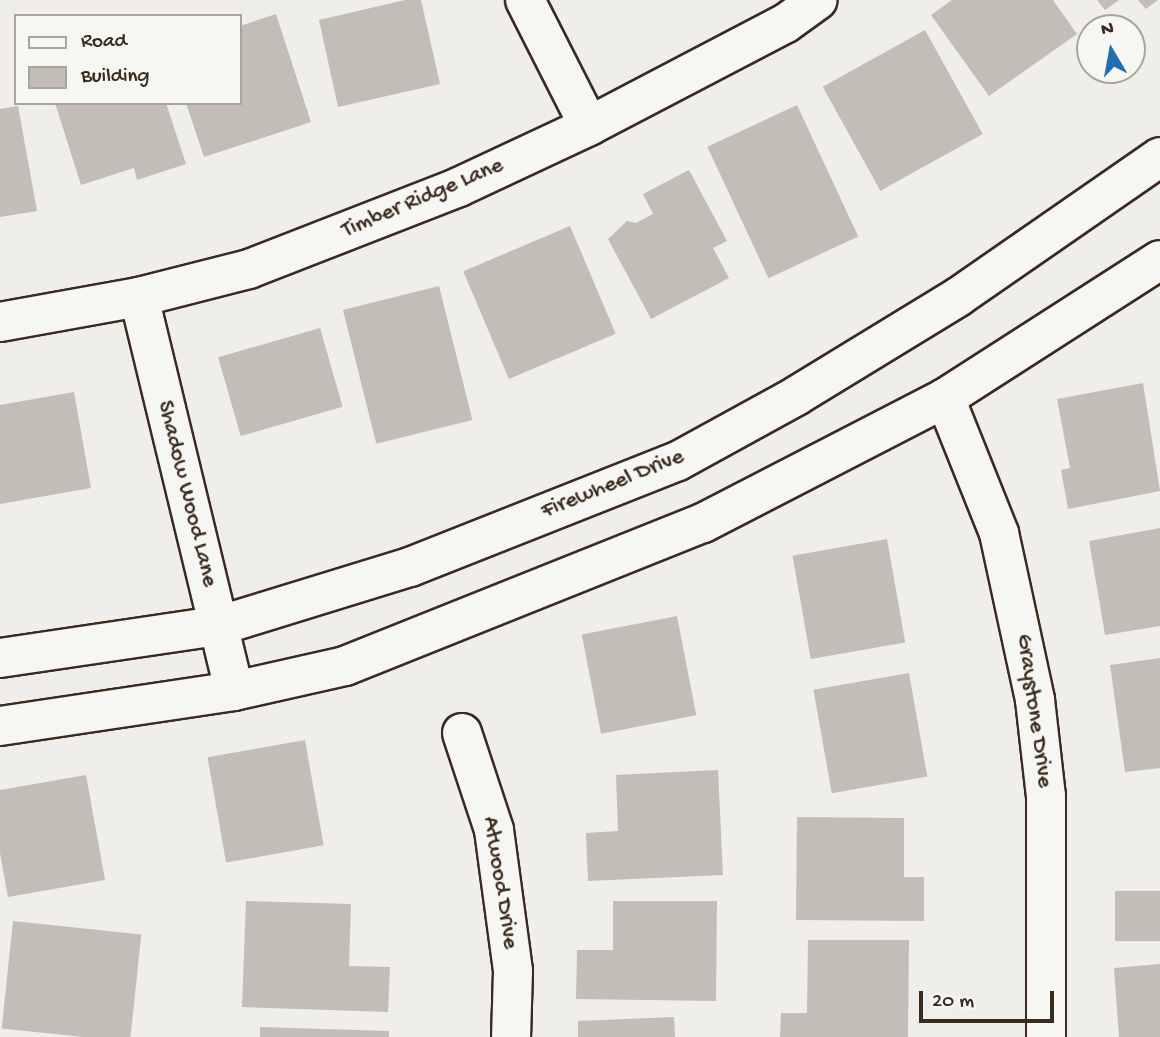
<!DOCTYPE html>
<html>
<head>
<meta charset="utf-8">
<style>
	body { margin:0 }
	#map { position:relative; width:1160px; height:1037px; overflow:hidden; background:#efeeea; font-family:"Gochi Hand",sans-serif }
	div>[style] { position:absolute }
	.building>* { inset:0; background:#c2bdb7; transform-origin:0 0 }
	.roads { filter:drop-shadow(2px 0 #3b2a1e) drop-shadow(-2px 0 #3b2a1e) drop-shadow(0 2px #3b2a1e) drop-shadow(0 -2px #3b2a1e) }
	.minor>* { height:38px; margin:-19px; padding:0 19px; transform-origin:19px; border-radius:19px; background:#f6f6f2 }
	.tertiary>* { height:38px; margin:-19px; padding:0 19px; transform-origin:19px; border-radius:19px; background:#f6f6f2 }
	span { translate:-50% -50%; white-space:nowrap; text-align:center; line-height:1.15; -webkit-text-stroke:7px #f6f6f2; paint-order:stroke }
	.street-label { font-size:23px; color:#3b2a1e }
	.legend { position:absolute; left:14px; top:14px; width:228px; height:91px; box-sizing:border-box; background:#f6f6f2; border:2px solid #aba49d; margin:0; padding:9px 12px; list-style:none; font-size:21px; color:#3b2a1e }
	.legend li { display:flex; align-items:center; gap:14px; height:35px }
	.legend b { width:35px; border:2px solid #aba49d }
	.north { position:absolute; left:1076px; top:14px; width:70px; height:70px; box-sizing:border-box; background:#f6f6f2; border:2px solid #aba49d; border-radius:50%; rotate:350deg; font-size:19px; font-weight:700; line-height:28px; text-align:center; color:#3b2a1e }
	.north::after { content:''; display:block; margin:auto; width:24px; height:32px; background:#1f6fb2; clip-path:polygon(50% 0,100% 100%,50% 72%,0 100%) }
	.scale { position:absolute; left:919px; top:991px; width:135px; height:32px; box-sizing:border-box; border:4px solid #3b2a1e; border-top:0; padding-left:9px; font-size:21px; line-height:24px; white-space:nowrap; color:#3b2a1e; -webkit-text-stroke:5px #f6f6f2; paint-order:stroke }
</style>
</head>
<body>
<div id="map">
	<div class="building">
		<i style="clip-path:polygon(405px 0,421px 0,440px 84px,338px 107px,319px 20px)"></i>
		<i style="clip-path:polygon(952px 0,1053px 0,1077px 34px,989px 96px,931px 15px)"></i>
		<i style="clip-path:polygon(1097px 0,1119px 0,1105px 10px)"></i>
		<i style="clip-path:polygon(1138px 0,1158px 0,1146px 9px)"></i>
		<i style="clip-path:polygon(276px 14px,311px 122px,204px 157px,186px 103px,240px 103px,240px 26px)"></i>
		<i style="left:925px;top:30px;width:119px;height:117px;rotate:61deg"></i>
		<i style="clip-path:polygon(55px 103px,166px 103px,186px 164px,137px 180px,134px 168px,81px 185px)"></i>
		<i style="left:797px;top:105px;width:145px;height:99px;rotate:65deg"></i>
		<i style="clip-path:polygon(18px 106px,37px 211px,0 217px,0 109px)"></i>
		<i style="clip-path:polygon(689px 170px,727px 241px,713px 248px,729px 278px,651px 319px,608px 239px,627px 221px,636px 223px,653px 214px,643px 194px)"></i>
		<i style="left:570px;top:226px;width:117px;height:116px;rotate:67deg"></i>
		<i style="left:439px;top:286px;width:138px;height:99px;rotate:76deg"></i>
		<i style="left:320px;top:328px;width:82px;height:106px;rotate:74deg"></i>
		<i style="clip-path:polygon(1143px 383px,1160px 491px,1068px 509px,1061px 470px,1070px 468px,1057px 399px)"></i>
		<i style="clip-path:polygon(74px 392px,91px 488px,0 504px,0 405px)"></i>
		<i style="clip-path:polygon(1160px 528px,1160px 626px,1105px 635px,1089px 541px)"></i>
		<i style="left:887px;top:539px;width:105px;height:96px;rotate:80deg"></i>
		<i style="left:677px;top:616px;width:101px;height:97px;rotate:79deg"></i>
		<i style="clip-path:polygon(1160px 658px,1160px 768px,1125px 772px,1110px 665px)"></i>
		<i style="left:909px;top:673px;width:105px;height:97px;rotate:80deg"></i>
		<i style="left:305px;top:740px;width:107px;height:99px;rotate:80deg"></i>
		<i style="clip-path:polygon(718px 770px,723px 875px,588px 881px,586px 833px,618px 831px,616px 775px)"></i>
		<i style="clip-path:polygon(86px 775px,105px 880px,8px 897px,0 853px,0 790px)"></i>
		<i style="clip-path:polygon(797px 817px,904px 818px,904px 877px,924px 877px,924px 921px,796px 920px)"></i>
		<i style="left:1160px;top:891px;width:50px;height:45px;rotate:90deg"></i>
		<i style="clip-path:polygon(246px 901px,351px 904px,349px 966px,390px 967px,388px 1012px,242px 1007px)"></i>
		<i style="clip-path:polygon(613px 901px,717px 901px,716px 1001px,576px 999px,577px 950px,613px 950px)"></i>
		<i style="left:13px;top:921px;width:129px;height:108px;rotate:6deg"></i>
		<i style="clip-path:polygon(808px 940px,909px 940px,908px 1037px,780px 1037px,781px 1013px,807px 1013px)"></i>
		<i style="clip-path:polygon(1160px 964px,1160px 1037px,1119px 1037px,1114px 968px)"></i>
		<i style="clip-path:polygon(674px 1017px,675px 1037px,578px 1037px,578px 1021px)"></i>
		<i style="clip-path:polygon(260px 1027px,389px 1031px,389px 1037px,260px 1037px)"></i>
	</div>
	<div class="roads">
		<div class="minor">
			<i style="left:525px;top:0;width:141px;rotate:63.1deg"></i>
			<i style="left:139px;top:297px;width:405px;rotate:76.4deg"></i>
			<i style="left:0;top:322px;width:141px;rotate:-10.2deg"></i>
			<i style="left:139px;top:297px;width:114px;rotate:-14.3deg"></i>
			<i style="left:249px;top:269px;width:225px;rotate:-21.3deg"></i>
			<i style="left:459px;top:187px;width:144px;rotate:-25.1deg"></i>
			<i style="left:589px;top:126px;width:222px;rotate:-27.6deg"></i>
			<i style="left:786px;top:23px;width:39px;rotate:-36deg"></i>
			<i style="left:945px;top:398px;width:145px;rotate:68.2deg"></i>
			<i style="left:999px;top:533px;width:171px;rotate:77.8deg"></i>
			<i style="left:1035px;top:700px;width:97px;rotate:83.5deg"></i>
			<i style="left:1046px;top:796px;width:241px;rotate:90deg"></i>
			<i style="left:462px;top:733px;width:102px;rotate:71.7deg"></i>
			<i style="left:494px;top:830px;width:142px;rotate:82.3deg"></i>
			<i style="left:513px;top:971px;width:66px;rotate:91.7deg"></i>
		</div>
		<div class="tertiary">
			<i style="left:0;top:658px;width:220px;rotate:-8.4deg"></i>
			<i style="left:218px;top:626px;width:201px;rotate:-17.1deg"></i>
			<i style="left:410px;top:567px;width:288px;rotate:-21.6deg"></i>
			<i style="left:678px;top:461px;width:135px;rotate:-28.8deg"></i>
			<i style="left:796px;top:396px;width:190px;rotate:-31.4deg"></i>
			<i style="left:958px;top:297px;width:246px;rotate:-34.7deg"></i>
			<i style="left:0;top:726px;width:237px;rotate:-8.5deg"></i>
			<i style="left:234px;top:691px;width:114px;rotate:-12.7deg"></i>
			<i style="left:345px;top:666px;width:386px;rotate:-21.8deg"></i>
			<i style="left:703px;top:523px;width:272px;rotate:-27.3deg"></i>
			<i style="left:945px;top:398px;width:255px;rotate:-32.7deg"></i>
		</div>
	</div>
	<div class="street-label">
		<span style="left:423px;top:199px;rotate:-23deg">Timber Ridge Lane</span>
		<span style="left:613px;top:485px;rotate:-22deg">Firewheel Drive</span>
		<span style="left:186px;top:494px;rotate:76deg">Shadow Wood Lane</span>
		<span style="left:1033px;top:711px;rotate:82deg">Graystone Drive</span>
		<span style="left:499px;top:883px;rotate:81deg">Atwood Drive</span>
	</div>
	<ul class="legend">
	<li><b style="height:9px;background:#f6f6f2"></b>Road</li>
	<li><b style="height:19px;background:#c2bdb7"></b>Building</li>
	</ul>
	<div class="north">N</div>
	<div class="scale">20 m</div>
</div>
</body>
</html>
